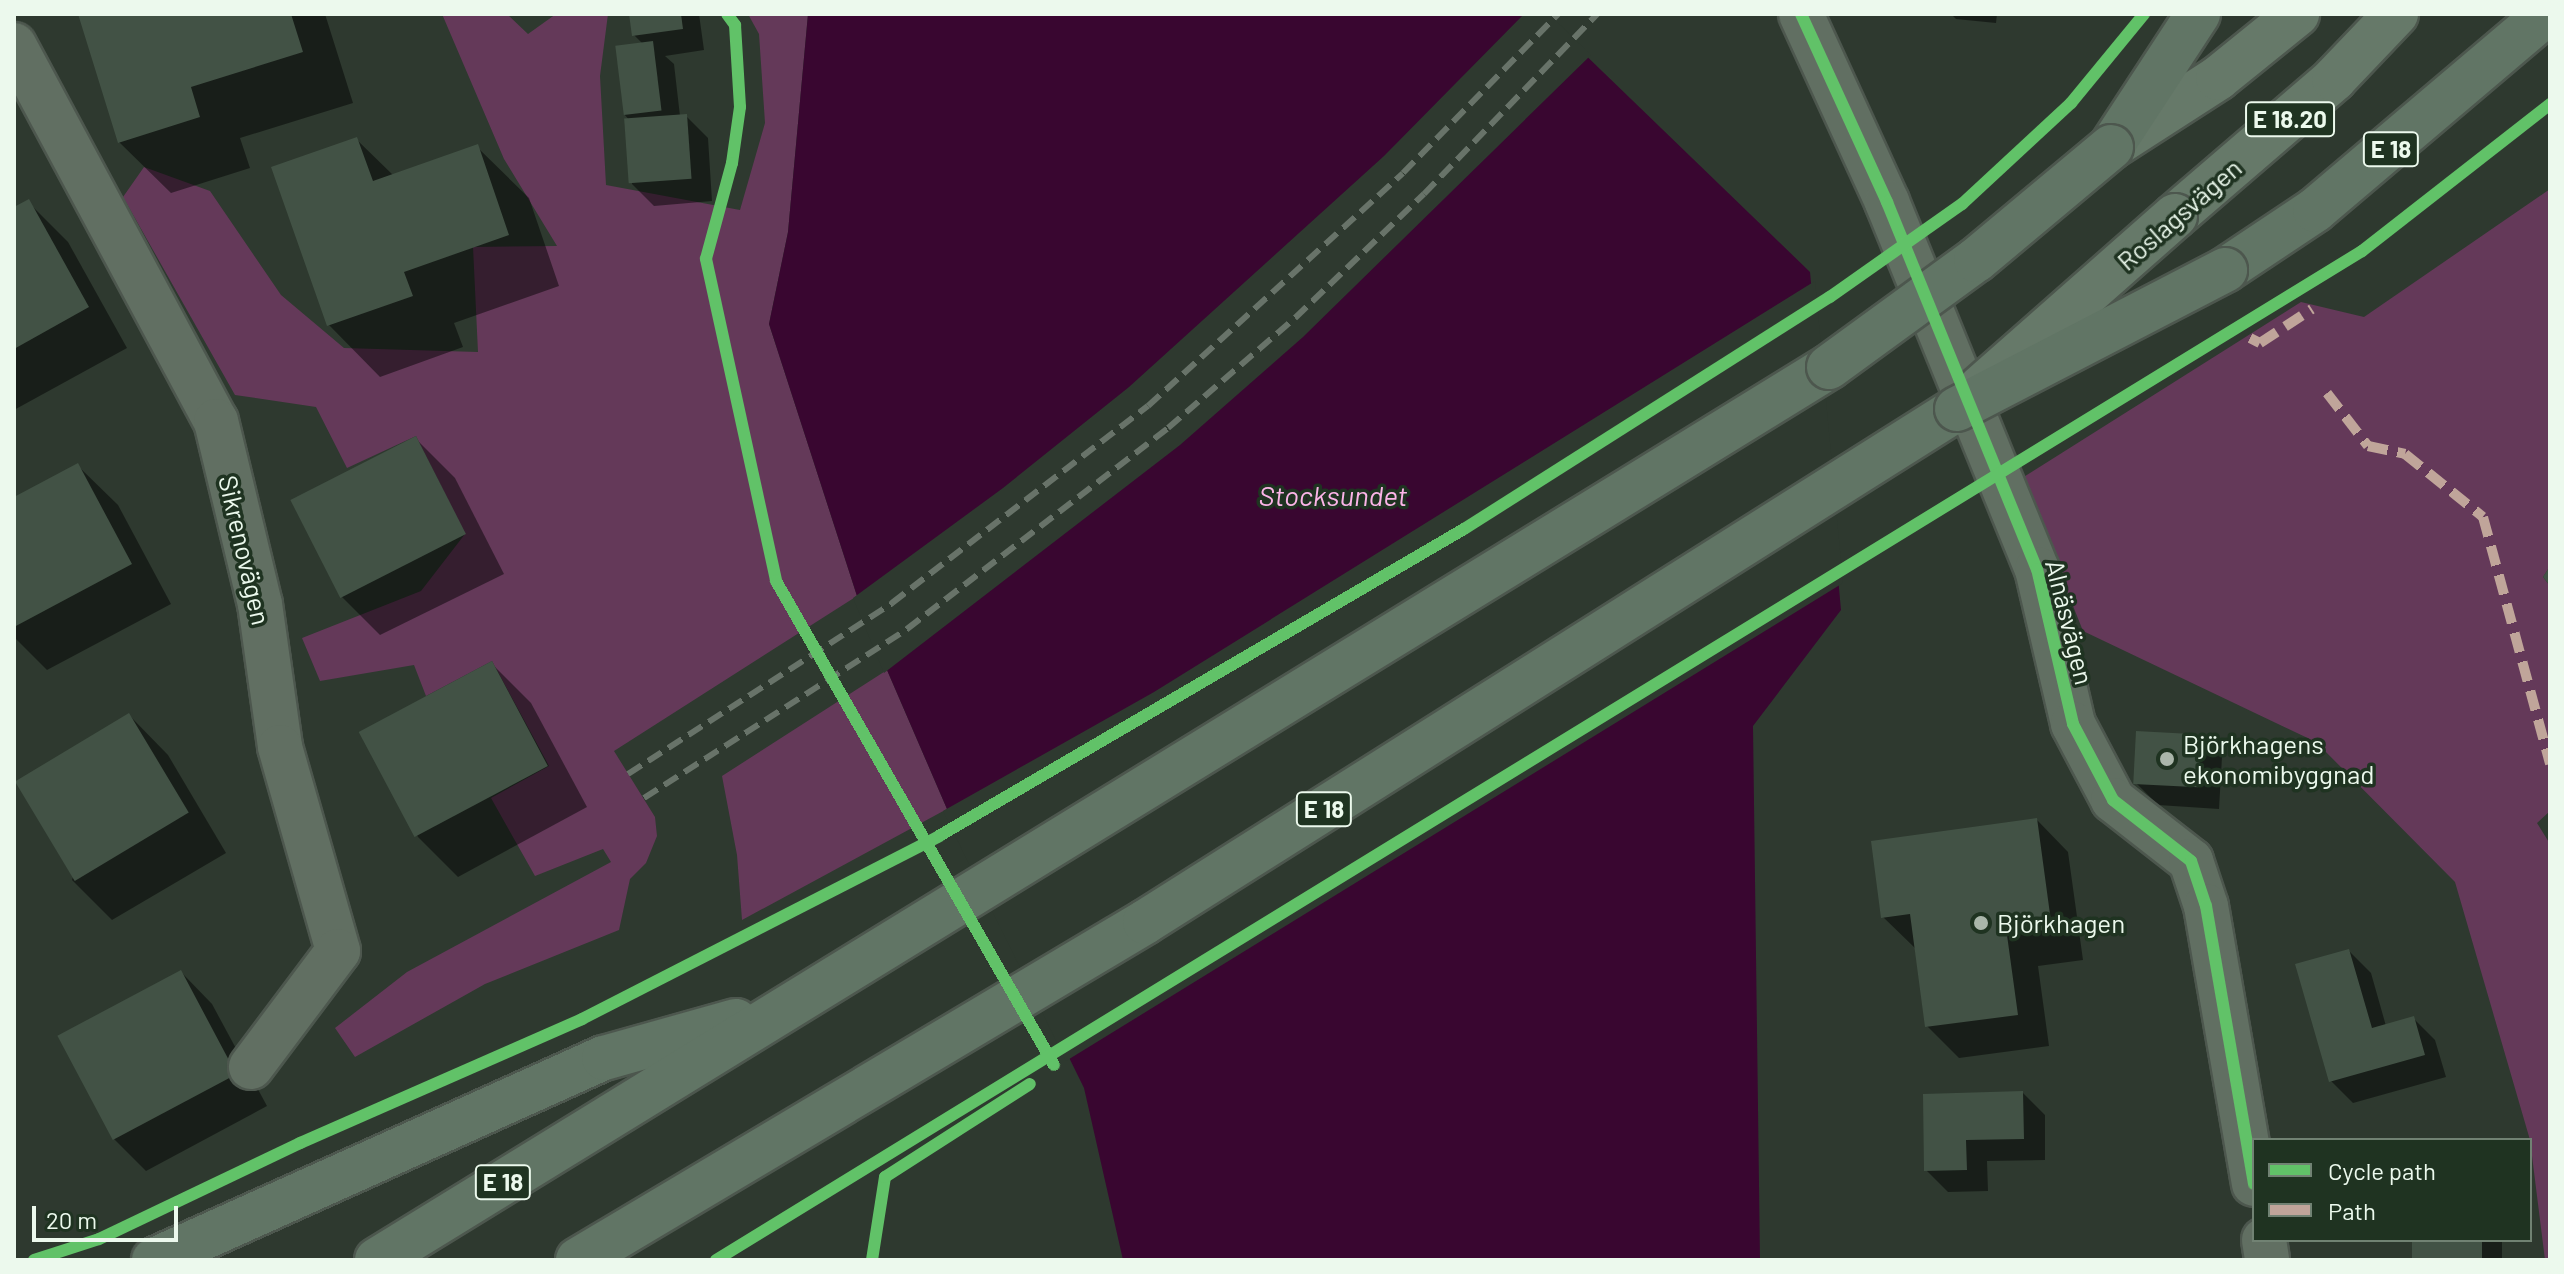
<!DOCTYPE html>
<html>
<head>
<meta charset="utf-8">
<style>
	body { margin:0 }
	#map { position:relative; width:2564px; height:1274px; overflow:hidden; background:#2e392f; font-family:Barlow,sans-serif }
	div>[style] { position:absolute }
	.green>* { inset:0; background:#643959 }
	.water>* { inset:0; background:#390630 }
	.pier>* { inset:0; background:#2e392f }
	.shadow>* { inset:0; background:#0007; transform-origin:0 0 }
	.building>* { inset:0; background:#425245; transform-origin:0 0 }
	.roads { filter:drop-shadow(2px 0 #4d574e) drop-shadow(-2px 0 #4d574e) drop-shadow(0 2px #4d574e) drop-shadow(0 -2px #4d574e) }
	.minor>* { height:44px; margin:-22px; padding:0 22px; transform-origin:22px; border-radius:22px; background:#616f62 }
	.major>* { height:44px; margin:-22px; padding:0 22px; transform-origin:22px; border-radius:22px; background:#667969 }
	.highway>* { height:44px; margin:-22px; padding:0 22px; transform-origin:22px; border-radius:22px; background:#617565 }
	.rail>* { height:6px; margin-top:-3px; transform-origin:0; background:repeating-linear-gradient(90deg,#687369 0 16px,transparent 0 24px) }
	.bridges { filter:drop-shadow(2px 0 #4d574e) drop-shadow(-2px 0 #4d574e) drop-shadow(0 2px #4d574e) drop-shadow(0 -2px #4d574e) }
	.major-bridge>* { height:44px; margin:-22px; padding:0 22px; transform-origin:22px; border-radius:22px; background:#667969 }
	.highway-bridge>* { height:44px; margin:-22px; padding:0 22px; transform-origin:22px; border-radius:22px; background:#617565 }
	.quiet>* { height:10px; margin-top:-5px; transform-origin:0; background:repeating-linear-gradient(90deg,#c0a59a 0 20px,transparent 0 30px) }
	.cycleway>* { height:12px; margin:-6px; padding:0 6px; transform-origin:6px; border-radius:6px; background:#61c268 }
	.dots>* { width:22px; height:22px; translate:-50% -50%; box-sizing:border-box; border:4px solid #1f3321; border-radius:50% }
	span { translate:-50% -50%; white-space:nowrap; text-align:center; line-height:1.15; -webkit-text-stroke:7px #1f3321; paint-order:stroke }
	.shield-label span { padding:2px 6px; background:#1f3321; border:2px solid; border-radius:6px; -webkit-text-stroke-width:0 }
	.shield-label { font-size:24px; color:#ecf9ed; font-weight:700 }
	.street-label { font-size:26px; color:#ecf9ed }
	.poi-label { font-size:26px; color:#ecf9ed }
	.left { translate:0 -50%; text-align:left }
	.water-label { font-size:28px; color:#fcb4e8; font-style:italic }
	.frame { position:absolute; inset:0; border:16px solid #ecf9ed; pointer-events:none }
	.legend { position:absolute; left:2252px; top:1138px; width:280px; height:104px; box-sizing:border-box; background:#1f3321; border:2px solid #718273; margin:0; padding:10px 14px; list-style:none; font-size:24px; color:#ecf9ed }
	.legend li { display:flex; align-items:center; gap:16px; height:40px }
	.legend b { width:40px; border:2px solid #718273 }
	.scale { position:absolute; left:32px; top:1206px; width:146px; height:36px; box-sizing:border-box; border:4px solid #ecf9ed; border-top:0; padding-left:10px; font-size:24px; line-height:28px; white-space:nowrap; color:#ecf9ed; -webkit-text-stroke:6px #1f3321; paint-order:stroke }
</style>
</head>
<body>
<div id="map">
	<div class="green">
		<i style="clip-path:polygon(442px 14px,507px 14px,528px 34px,556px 14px,608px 14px,600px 76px,606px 185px,740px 210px,765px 123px,759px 34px,748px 14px,808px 14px,788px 232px,769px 324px,857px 596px,614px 751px,655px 817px,657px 836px,646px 863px,630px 879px,619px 930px,485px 984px,355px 1057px,335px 1028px,407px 972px,611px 862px,603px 849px,535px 876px,491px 798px,549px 766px,492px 661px,426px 696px,414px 665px,320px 681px,302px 638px,421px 591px,465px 534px,416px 436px,347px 468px,316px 407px,235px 395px,123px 197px,144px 167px,210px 191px,281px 295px,344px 348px,478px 352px,473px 247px,557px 246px,504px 159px)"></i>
		<i style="clip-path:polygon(2550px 189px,2550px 566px,2543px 577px,2550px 586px,2550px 811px,2537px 823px,2550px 844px,2550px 1260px,2545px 1260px,2530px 1140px,2455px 882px,2316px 742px,2083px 631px,2022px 478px,2301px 302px,2364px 317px)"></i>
		<i style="clip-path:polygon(887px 670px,947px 809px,742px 920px,737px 855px,722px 776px)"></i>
	</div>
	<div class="water">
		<i style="clip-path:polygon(808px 14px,1543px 14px,1810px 272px,1841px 610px,1753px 726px,1760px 1260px,1123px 1260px,1084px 1088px,947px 809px,887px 670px,857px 596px,769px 324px,788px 232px)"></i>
	</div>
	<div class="pier">
		<i style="clip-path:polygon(1524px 14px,1549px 14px,1591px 55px,1303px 337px,1180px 445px,884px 673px,853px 598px,1003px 488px,1129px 387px,1384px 156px)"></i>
		<i style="clip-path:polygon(1815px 281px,1843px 583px,1066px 1061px,943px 811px,1154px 692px)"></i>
	</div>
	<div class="shadow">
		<i style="clip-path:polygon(80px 14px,325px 14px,353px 103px,240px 138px,250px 168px,171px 193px,119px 142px)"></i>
		<i style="clip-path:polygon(631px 14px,699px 14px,704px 50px,665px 56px,674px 64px,680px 116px,686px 116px,708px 138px,712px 201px,654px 206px,632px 184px,630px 121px,624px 114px,643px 44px,634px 35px)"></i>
		<i style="clip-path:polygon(1951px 14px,1997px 14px,1996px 23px,1956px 19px)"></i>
		<i style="clip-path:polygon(356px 139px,394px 176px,477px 147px,529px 198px,559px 286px,454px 323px,463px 347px,380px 377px,329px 325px,274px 169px)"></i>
		<i style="clip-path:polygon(28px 202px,68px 242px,127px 348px,14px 410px,14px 210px)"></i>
		<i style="clip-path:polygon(415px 438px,455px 478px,504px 574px,380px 635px,340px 595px)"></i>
		<i style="clip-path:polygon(78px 466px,118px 505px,171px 604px,47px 670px,14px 637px,14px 500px)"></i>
		<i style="clip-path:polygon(491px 663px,531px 703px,587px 807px,458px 877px,418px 837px,362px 733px)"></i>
		<i style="clip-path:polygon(129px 715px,168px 755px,226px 853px,112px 920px,72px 880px)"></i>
		<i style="clip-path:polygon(2200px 736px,2222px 757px,2219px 809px,2158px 805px,2136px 783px)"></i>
		<i style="clip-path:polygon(2037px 820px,2068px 852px,2083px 960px,2038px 966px,2049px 1046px,1959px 1058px,1927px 1026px,1915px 948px,1883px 917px)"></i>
		<i style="clip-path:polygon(2349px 951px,2371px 973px,2386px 1026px,2413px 1018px,2435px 1040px,2446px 1077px,2353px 1103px,2331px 1081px)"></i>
		<i style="clip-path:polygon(181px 972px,212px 1004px,267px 1106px,146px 1171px,114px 1139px)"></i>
		<i style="clip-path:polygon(2023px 1093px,2045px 1115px,2045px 1160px,1987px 1161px,1988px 1191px,1948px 1192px,1926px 1170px)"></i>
		<i style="left:2414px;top:1240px;width:88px;height:20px"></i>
	</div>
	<div class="building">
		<i style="clip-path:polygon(78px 14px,291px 14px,303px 52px,191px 87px,200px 117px,118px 143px)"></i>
		<i style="clip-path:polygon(629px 14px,681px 14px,683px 29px,632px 36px)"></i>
		<i style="left:653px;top:41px;width:70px;height:38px;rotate:83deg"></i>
		<i style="left:687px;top:114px;width:65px;height:63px;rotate:86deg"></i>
		<i style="clip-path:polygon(357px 137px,373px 181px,478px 144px,509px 235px,404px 272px,413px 296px,327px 326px,271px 167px)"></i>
		<i style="clip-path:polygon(29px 199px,89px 307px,14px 349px,14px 207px)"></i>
		<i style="left:416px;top:436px;width:110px;height:141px;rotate:63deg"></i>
		<i style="clip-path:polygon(78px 463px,132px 564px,14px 627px,14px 497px)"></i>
		<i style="clip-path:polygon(2550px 566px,2550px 586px,2543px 577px)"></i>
		<i style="left:492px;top:661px;width:119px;height:151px;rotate:62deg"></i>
		<i style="left:129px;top:713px;width:116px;height:133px;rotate:59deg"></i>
		<i style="left:2136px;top:731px;width:65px;height:53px;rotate:3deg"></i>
		<i style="clip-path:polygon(2037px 818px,2052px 929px,2007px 935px,2018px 1015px,1925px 1027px,1910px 914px,1881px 918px,1871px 841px)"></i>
		<i style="clip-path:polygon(2349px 949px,2372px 1028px,2414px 1016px,2425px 1055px,2329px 1082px,2295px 964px)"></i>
		<i style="left:181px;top:970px;width:118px;height:140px;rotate:62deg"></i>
		<i style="clip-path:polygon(2023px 1091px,2024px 1139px,1966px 1140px,1967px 1170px,1924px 1171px,1923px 1094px)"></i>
		<i style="left:2412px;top:1240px;width:70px;height:20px"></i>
	</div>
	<div class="roads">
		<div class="minor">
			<i style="left:1801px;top:14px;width:207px;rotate:65.4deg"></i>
			<i style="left:1887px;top:202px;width:396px;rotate:67.8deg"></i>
			<i style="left:2037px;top:569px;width:159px;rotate:76.9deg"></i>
			<i style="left:2073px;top:724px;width:86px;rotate:62.2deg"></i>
			<i style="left:2113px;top:800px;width:99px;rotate:38deg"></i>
			<i style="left:2191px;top:861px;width:47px;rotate:71.6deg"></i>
			<i style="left:2206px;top:906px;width:282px;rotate:80.2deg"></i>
			<i style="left:14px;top:45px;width:427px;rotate:61.8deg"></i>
			<i style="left:216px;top:421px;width:188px;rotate:76.5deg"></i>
			<i style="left:260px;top:604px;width:144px;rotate:82deg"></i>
			<i style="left:280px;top:747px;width:212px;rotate:74.1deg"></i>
			<i style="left:338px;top:951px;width:145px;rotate:126.9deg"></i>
			<i style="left:2264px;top:1240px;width:20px;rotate:81deg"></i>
		</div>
		<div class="major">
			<i style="left:2111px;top:147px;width:127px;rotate:-32.8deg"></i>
			<i style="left:2218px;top:78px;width:102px;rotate:-39deg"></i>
			<i style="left:2175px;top:216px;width:210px;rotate:-40.7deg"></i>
			<i style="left:2334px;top:79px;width:90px;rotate:-46.4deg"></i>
		</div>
		<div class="highway">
			<i style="left:2111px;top:147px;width:159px;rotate:-56.8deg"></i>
			<i style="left:2225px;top:270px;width:108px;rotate:-33.7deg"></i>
			<i style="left:2315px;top:210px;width:303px;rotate:-40.3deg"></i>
			<i style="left:154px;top:1260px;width:493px;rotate:-24.2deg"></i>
			<i style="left:604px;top:1058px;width:137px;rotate:-15.7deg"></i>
			<i style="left:377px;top:1260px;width:1705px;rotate:-31.59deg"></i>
			<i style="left:578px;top:1260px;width:660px;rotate:-30.8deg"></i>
			<i style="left:1145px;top:922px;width:960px;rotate:-32.28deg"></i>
		</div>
	</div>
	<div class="rail">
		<i style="left:628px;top:774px;width:315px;rotate:-32.9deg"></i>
		<i style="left:892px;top:603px;width:323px;rotate:-37.6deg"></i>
		<i style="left:1148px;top:406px;width:345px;rotate:-42.4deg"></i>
		<i style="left:1403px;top:173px;width:222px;rotate:-45.7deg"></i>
		<i style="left:644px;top:798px;width:313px;rotate:-32.7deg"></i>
		<i style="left:907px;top:629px;width:329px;rotate:-37.6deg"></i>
		<i style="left:1168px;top:428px;width:168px;rotate:-40.9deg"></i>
		<i style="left:1295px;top:318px;width:179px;rotate:-43.9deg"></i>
		<i style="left:1424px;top:194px;width:250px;rotate:-46.1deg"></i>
	</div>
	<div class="bridges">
		<div class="major-bridge">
			<i style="left:1980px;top:388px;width:260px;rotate:-41.4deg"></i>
		</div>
		<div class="highway-bridge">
			<i style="left:1829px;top:367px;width:182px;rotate:-36.1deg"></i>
			<i style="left:1976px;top:260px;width:176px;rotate:-39.9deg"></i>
			<i style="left:1957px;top:409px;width:302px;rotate:-27.4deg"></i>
		</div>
	</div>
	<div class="quiet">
		<i style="left:2250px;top:338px;width:11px;rotate:27deg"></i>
		<i style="left:2260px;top:343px;width:62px;rotate:-33.2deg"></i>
		<i style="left:2327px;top:393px;width:67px;rotate:52.3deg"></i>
		<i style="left:2368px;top:446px;width:38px;rotate:12deg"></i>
		<i style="left:2405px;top:454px;width:100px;rotate:38.9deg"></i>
		<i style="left:2483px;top:517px;width:256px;rotate:74.8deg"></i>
	</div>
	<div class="cycleway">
		<i style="left:727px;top:14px;width:14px;rotate:54deg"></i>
		<i style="left:735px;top:25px;width:82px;rotate:86.5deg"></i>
		<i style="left:740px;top:107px;width:57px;rotate:98.1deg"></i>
		<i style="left:732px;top:163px;width:99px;rotate:105.2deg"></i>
		<i style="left:706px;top:259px;width:330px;rotate:77.7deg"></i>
		<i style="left:776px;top:581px;width:558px;rotate:60.13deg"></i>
		<i style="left:1801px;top:14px;width:207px;rotate:65.4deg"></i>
		<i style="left:1887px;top:202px;width:396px;rotate:67.8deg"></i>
		<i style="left:2037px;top:569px;width:159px;rotate:76.9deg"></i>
		<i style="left:2073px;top:724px;width:86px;rotate:62.2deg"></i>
		<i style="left:2113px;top:800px;width:99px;rotate:38deg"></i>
		<i style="left:2191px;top:861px;width:47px;rotate:71.6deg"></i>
		<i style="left:2206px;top:906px;width:282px;rotate:80.2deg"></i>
		<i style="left:34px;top:1260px;width:68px;rotate:-17.9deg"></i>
		<i style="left:99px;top:1239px;width:223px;rotate:-25.5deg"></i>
		<i style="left:300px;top:1143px;width:308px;rotate:-23.7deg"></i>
		<i style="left:582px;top:1019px;width:401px;rotate:-27.1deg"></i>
		<i style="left:939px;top:836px;width:608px;rotate:-30.32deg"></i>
		<i style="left:1464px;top:529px;width:433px;rotate:-32.4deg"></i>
		<i style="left:1830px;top:297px;width:161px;rotate:-35.2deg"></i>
		<i style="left:1962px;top:204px;width:149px;rotate:-42.8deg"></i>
		<i style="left:2071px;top:103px;width:115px;rotate:-50.6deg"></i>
		<i style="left:716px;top:1260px;width:1931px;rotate:-31.51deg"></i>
		<i style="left:2362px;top:251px;width:239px;rotate:-38deg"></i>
		<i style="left:872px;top:1260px;width:84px;rotate:-81.1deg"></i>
		<i style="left:885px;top:1177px;width:172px;rotate:-32.7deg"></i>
	</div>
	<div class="dots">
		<i style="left:2167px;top:759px;background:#aab6aa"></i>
		<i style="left:1981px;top:923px;background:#aab6aa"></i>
	</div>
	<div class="shield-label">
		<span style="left:2290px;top:119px">E 18.20</span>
		<span style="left:2391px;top:149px">E 18</span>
		<span style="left:1324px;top:809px">E 18</span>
		<span style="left:503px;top:1182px">E 18</span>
	</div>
	<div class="street-label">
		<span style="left:2179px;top:214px;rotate:-41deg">Roslagsvägen</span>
		<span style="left:245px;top:550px;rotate:77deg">Sikrenovägen</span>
		<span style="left:2070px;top:622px;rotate:76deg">Alnäsvägen</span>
	</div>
	<div class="poi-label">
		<span class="left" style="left:2183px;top:759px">Björkhagens<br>ekonomibyggnad</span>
		<span class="left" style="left:1997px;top:923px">Björkhagen</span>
	</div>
	<div class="water-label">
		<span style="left:1333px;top:495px">Stocksundet</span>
	</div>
	<div class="frame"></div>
	<ul class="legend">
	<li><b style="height:10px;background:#61c268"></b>Cycle path</li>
	<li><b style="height:10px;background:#c0a59a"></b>Path</li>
	</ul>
	<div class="scale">20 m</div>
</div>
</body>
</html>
